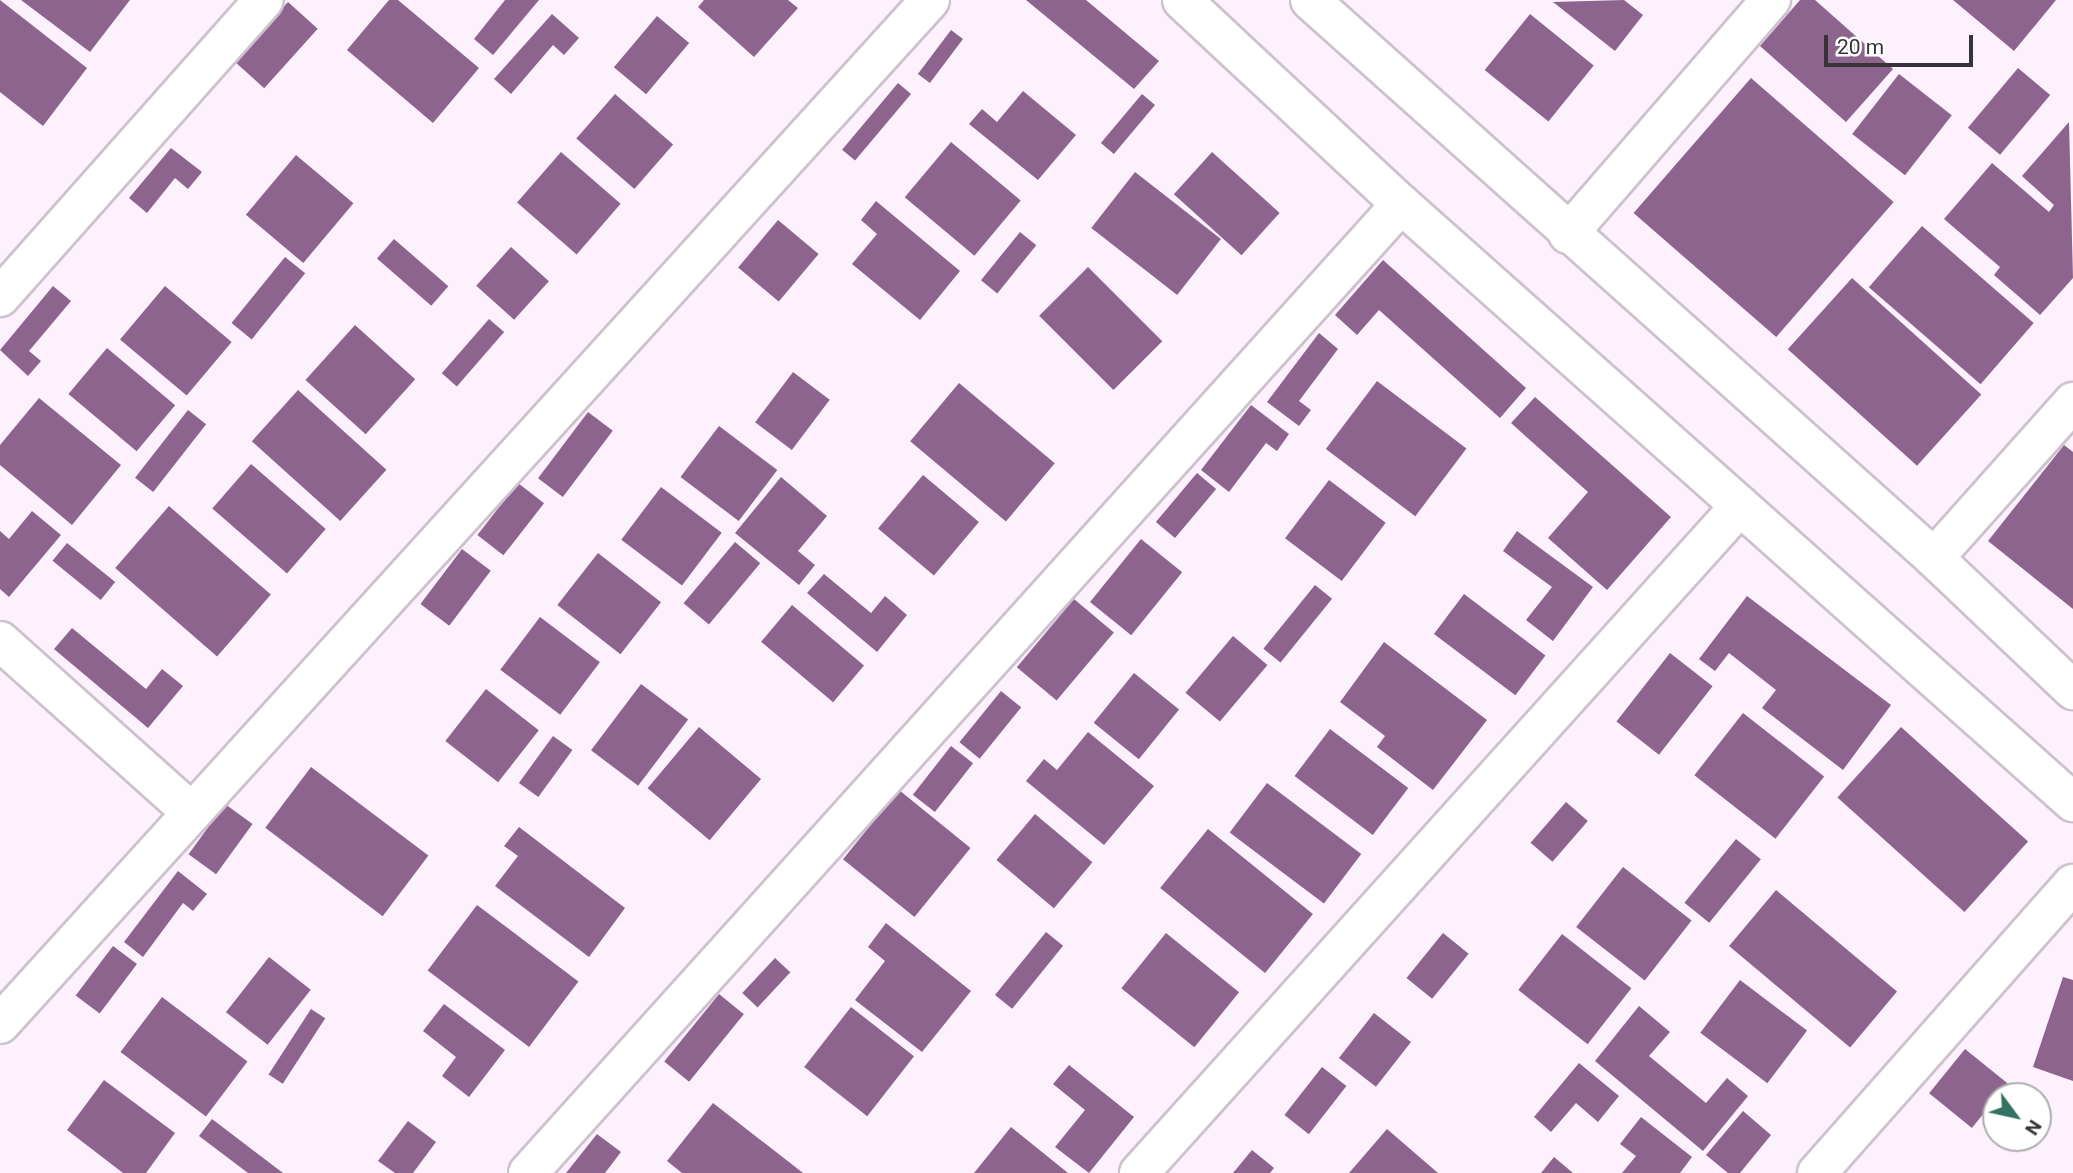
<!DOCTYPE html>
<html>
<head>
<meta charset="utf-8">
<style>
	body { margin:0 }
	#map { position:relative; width:2073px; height:1173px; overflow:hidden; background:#fef1fe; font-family:Roboto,sans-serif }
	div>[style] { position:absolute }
	.building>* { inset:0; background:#8c648e; transform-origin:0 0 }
	.roads { filter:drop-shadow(2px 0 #cec1ce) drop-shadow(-2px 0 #cec1ce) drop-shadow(0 2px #cec1ce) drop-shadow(0 -2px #cec1ce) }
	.street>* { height:38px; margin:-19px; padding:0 19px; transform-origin:19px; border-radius:19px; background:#fff }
	.secondary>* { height:38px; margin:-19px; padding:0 19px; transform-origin:19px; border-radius:19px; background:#fff }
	span { translate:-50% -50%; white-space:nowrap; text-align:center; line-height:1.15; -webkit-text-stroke:7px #fff; paint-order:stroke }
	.north { position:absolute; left:1982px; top:1082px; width:70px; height:70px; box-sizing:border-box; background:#fff; border:2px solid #afadaf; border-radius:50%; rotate:123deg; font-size:19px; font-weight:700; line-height:28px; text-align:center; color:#383338 }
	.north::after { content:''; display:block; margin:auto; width:24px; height:32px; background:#327363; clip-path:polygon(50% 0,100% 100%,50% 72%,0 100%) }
	.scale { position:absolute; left:1824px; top:35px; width:149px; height:32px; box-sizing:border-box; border:4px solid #383338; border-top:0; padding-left:9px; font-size:21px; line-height:24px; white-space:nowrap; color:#383338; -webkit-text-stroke:5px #fff; paint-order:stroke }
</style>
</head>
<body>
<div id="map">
	<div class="building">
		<i style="clip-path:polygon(0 0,87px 68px,43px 126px,0 92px)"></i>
		<i style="clip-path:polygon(21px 0,130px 0,90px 52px)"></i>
		<i style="clip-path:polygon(389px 0,398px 0,479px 68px,433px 123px,347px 50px)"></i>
		<i style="clip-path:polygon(505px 0,539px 0,493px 55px,474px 39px)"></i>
		<i style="clip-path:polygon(704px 0,788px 0,798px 8px,754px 57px,698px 7px)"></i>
		<i style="clip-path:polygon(1026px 0,1086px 0,1159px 61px,1134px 89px)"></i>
		<i style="clip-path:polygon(1624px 0,1643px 15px,1615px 51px,1553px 2px)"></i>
		<i style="clip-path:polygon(1800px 0,1815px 0,1893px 69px,1846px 122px,1760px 46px)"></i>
		<i style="clip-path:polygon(1953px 0,2056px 0,2014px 51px)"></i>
		<i style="left:288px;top:2px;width:40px;height:80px;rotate:42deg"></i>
		<i style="clip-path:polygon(552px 14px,579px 38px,564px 55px,553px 45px,511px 94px,494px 79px)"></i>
		<i style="left:1530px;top:14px;width:82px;height:72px;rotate:39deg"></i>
		<i style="left:657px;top:16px;width:42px;height:67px;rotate:40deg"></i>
		<i style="left:951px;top:30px;width:15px;height:55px;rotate:37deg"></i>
		<i style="left:2018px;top:68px;width:42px;height:78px;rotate:40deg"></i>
		<i style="left:1899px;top:74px;width:67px;height:76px;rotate:38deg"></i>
		<i style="left:1751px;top:78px;width:189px;height:179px;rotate:41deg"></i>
		<i style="left:898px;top:83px;width:17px;height:87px;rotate:40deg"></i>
		<i style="clip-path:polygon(1023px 91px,1076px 135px,1038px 180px,969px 124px,982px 109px,997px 122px)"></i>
		<i style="left:615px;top:94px;width:77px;height:59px;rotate:41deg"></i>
		<i style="left:1142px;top:94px;width:17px;height:64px;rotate:40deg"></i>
		<i style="clip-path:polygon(2069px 122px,2073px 278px,2040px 315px,1994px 275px,2000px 267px,1944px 219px,1992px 163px,2049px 212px,2054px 205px,2022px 176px)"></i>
		<i style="left:951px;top:142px;width:91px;height:72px;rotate:40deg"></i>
		<i style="clip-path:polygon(171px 148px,202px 172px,188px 189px,175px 178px,147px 213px,129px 198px)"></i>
		<i style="left:561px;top:152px;width:79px;height:67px;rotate:41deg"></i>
		<i style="left:1212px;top:152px;width:91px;height:57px;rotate:42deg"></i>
		<i style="left:296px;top:155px;width:75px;height:78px;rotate:40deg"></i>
		<i style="left:1135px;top:172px;width:109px;height:71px;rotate:38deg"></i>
		<i style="clip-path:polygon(876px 201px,960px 271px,920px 320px,852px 264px,877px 234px,861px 220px)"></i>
		<i style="left:778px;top:220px;width:53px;height:62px;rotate:40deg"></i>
		<i style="left:1922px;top:226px;width:148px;height:81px;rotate:41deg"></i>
		<i style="left:1020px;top:232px;width:21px;height:62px;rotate:39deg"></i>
		<i style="left:394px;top:239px;width:72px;height:26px;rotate:41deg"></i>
		<i style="left:511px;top:247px;width:51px;height:52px;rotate:42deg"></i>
		<i style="left:285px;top:257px;width:26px;height:85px;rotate:39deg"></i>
		<i style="clip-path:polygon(1383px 260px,1526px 388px,1500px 418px,1379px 310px,1357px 335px,1335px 315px)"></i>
		<i style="left:1088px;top:267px;width:105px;height:69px;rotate:45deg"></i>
		<i style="left:1852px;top:278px;width:174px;height:96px;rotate:42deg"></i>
		<i style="clip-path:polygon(53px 286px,71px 301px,29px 351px,41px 361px,28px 376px,0 350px)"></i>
		<i style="left:165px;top:286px;width:87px;height:70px;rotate:40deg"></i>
		<i style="left:489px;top:319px;width:20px;height:72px;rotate:41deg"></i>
		<i style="left:355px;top:325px;width:81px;height:74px;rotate:42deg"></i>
		<i style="clip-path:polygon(1319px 333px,1338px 349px,1299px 401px,1311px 410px,1299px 426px,1267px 402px)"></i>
		<i style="left:107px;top:348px;width:89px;height:60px;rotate:40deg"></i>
		<i style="left:793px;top:372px;width:46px;height:63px;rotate:37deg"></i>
		<i style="left:1377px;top:381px;width:112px;height:85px;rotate:37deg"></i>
		<i style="left:959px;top:383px;width:125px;height:76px;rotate:40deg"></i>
		<i style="left:298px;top:390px;width:119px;height:69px;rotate:42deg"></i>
		<i style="clip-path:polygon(1535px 397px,1671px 517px,1607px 590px,1548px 538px,1588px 492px,1511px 423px)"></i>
		<i style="clip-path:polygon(39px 398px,121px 465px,72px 525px,0 465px,0 445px)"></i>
		<i style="clip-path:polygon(1251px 405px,1289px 434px,1277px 451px,1266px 443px,1229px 492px,1201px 470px)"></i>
		<i style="left:188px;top:410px;width:23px;height:86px;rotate:38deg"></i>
		<i style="left:588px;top:412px;width:31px;height:83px;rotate:37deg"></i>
		<i style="left:719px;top:426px;width:73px;height:64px;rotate:37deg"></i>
		<i style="clip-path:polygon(2064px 445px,2073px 452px,2073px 609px,1988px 541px)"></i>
		<i style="left:251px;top:464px;width:99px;height:59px;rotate:41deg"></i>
		<i style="left:1197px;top:473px;width:25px;height:64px;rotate:40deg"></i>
		<i style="left:923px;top:475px;width:73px;height:70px;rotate:40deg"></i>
		<i style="clip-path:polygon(781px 477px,827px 516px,798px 551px,815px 565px,799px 585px,735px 533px)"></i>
		<i style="left:1329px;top:480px;width:71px;height:73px;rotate:37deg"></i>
		<i style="left:518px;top:483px;width:33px;height:66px;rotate:38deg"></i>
		<i style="left:661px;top:487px;width:76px;height:66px;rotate:37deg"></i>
		<i style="left:169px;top:506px;width:135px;height:82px;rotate:41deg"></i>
		<i style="clip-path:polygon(32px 511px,61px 535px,9px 597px,0 589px,0 531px,9px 539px)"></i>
		<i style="clip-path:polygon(1517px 531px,1593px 587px,1553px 641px,1526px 620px,1552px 587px,1503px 551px)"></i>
		<i style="left:1141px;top:539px;width:53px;height:81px;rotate:39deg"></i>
		<i style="left:735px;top:542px;width:33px;height:80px;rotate:40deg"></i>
		<i style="left:67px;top:543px;width:62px;height:23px;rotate:39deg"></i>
		<i style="left:462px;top:549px;width:36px;height:69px;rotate:37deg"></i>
		<i style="left:598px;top:553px;width:80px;height:66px;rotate:38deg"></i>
		<i style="clip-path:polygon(824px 574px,871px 613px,885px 596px,907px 615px,877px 652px,807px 593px)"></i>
		<i style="left:1315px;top:585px;width:22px;height:82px;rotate:39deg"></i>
		<i style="left:1464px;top:594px;width:102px;height:50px;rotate:37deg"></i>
		<i style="clip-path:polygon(1747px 596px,1891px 705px,1843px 770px,1762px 708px,1776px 690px,1729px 653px,1715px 671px,1699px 659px)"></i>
		<i style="left:1074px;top:599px;width:52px;height:89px;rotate:40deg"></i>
		<i style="left:792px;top:605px;width:94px;height:48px;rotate:40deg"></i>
		<i style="left:540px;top:617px;width:75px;height:66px;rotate:37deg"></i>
		<i style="clip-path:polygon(72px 628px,146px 689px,162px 669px,183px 686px,148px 728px,54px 649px)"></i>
		<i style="left:1233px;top:636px;width:45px;height:74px;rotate:40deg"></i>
		<i style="clip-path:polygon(1384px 642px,1487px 720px,1433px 790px,1377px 747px,1385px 736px,1340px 702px)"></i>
		<i style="left:1670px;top:653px;width:54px;height:87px;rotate:38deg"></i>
		<i style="left:1134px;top:673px;width:58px;height:64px;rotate:39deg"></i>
		<i style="left:641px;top:684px;width:59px;height:83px;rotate:37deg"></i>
		<i style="left:486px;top:689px;width:67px;height:66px;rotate:38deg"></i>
		<i style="left:1001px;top:691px;width:26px;height:66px;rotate:39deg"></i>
		<i style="left:1743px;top:713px;width:103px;height:79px;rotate:38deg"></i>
		<i style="left:699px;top:727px;width:81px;height:80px;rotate:40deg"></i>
		<i style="left:1901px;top:727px;width:171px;height:95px;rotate:42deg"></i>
		<i style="left:1330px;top:729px;width:98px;height:59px;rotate:37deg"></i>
		<i style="clip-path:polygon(1088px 732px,1154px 786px,1104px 845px,1026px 781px,1044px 759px,1057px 770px)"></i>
		<i style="left:553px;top:736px;width:24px;height:58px;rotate:36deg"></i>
		<i style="left:951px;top:746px;width:28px;height:62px;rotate:38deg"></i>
		<i style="left:311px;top:767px;width:147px;height:76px;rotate:37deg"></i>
		<i style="left:1267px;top:783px;width:118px;height:62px;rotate:37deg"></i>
		<i style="left:899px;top:790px;width:92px;height:89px;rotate:39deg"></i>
		<i style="left:1566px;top:802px;width:29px;height:54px;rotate:41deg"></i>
		<i style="left:225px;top:804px;width:34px;height:62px;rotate:36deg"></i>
		<i style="left:1035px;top:814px;width:75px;height:60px;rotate:40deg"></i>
		<i style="clip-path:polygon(519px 827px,625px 908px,589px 957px,495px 886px,518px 856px,504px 846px)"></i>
		<i style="left:1208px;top:829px;width:135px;height:76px;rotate:39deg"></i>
		<i style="left:1736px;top:839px;width:32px;height:82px;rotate:39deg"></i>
		<i style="left:1623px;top:867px;width:87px;height:76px;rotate:38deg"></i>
		<i style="clip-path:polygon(178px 871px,207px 894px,193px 911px,183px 903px,143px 957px,124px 942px)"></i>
		<i style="left:1776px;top:890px;width:158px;height:73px;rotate:40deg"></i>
		<i style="left:477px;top:905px;width:127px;height:82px;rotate:37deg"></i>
		<i style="clip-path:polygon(886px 923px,971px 991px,922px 1052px,855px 1000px,885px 961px,868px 947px)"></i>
		<i style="left:1046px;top:932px;width:22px;height:81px;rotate:39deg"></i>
		<i style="left:1166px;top:933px;width:94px;height:71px;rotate:39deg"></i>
		<i style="left:1443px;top:933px;width:33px;height:58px;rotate:39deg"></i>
		<i style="left:1562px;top:934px;width:88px;height:71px;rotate:38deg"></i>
		<i style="left:113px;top:946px;width:30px;height:62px;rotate:37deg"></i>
		<i style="left:269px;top:957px;width:53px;height:70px;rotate:38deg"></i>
		<i style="left:775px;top:958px;width:21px;height:48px;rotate:43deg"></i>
		<i style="clip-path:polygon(2063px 977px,2073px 980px,2073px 1081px,2033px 1067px)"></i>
		<i style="left:1740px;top:980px;width:84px;height:66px;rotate:37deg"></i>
		<i style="left:719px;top:994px;width:32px;height:87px;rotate:39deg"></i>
		<i style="left:162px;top:997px;width:107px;height:69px;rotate:37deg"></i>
		<i style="clip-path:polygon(444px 1004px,505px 1050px,469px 1097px,442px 1076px,456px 1057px,423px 1031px)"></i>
		<i style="clip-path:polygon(1639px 1006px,1670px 1032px,1649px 1056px,1706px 1103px,1727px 1078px,1748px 1096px,1703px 1151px,1595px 1061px)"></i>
		<i style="left:851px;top:1007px;width:80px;height:76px;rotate:38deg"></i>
		<i style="left:311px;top:1009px;width:17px;height:78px;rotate:33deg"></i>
		<i style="left:1374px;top:1013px;width:47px;height:57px;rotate:38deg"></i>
		<i style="left:1965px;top:1049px;width:55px;height:57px;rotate:39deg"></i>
		<i style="clip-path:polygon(1579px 1063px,1619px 1096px,1598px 1122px,1576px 1103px,1551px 1132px,1534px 1117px)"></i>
		<i style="clip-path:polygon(1069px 1065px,1134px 1117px,1089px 1173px,1055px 1147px,1085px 1110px,1053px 1084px)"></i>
		<i style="left:1322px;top:1067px;width:31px;height:61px;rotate:38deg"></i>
		<i style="clip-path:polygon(104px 1080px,175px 1133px,146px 1173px,123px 1173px,67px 1130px)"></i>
		<i style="clip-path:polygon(713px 1103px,803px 1173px,682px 1173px,667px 1161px)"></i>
		<i style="clip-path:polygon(1743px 1111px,1771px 1135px,1740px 1173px,1728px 1173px,1706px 1155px)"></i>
		<i style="clip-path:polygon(1641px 1117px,1692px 1157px,1680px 1173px,1622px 1173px,1636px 1156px,1620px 1144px)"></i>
		<i style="clip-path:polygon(212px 1119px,283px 1173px,248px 1173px,199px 1136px)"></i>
		<i style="clip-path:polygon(408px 1121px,436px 1142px,413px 1173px,395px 1173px,378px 1161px)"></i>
		<i style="clip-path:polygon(1011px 1127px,1068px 1173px,974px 1173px)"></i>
		<i style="clip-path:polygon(1387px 1129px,1438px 1173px,1349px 1173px)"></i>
		<i style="clip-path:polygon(597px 1134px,621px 1152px,605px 1173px,566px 1173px)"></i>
		<i style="clip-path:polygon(1252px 1150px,1274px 1168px,1270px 1173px,1233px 1173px)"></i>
		<i style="clip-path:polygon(1554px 1157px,1573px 1173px,1541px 1173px)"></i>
	</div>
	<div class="roads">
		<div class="street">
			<i style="left:1568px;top:234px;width:310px;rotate:-49.1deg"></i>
			<i style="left:0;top:297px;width:397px;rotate:-48.4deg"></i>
			<i style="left:1934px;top:558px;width:209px;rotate:-48.3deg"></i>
			<i style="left:0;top:641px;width:255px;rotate:41.8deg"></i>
			<i style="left:0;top:1024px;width:1383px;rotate:-47.75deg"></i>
			<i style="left:528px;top:1173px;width:1304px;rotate:-47.98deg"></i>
			<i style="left:1139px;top:1173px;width:898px;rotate:-47.98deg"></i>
			<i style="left:1817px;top:1173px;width:386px;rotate:-48.5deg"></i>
		</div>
		<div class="secondary">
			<i style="left:1182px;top:0;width:299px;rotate:43deg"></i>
			<i style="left:1401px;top:204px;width:900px;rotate:41.67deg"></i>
			<i style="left:1310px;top:0;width:837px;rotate:41.8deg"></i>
			<i style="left:1934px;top:558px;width:192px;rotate:43.5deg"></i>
		</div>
	</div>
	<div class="north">N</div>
	<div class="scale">20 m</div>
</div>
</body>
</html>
